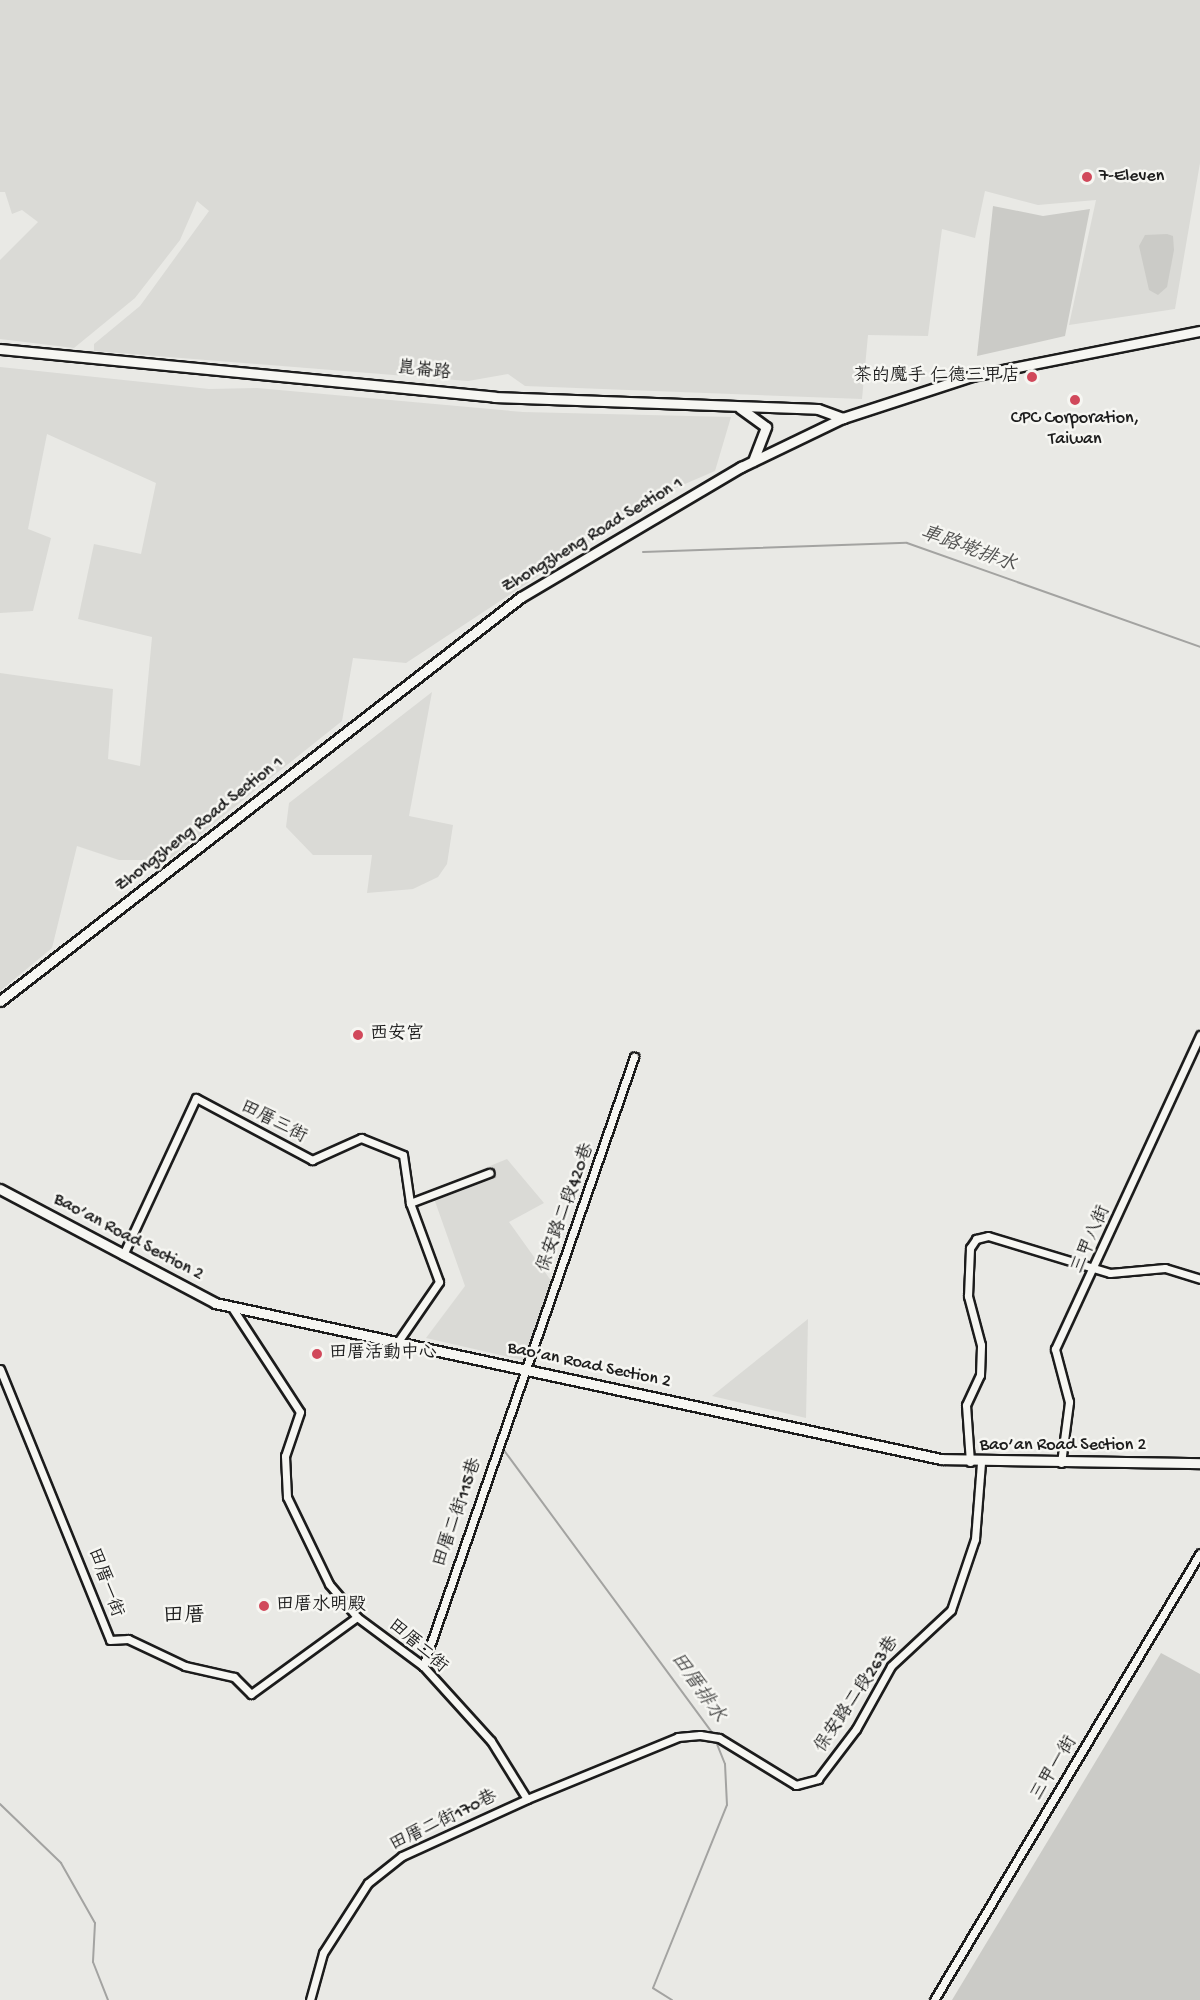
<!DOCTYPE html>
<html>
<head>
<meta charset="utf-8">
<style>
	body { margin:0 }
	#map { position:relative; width:1200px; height:2000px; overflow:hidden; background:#e9e9e5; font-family:"Gochi Hand","LXGW WenKai TC",sans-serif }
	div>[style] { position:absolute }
	.built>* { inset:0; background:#dadad6 }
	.green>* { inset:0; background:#cbcbc7 }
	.stream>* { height:2px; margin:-1px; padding:0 1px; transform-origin:1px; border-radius:1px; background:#a3a3a1 }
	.roads { filter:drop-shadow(2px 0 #1c1c1c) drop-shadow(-2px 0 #1c1c1c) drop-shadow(0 2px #1c1c1c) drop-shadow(0 -2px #1c1c1c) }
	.street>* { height:7px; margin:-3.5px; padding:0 3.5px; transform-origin:3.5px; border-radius:3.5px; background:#f6f6f2 }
	.secondary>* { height:9px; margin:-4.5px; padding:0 4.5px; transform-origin:4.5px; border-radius:4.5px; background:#f6f6f2 }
	.dots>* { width:16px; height:16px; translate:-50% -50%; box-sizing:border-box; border:3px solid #f6f6f2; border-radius:50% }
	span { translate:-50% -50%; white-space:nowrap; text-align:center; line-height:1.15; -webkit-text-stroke:5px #f6f6f2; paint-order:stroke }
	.poi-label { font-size:18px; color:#1c1c1c }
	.left { translate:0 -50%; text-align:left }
	.right { translate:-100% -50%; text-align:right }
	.street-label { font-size:18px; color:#1c1c1c }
	.water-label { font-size:20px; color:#525251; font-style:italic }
	.quarter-label { font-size:21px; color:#1c1c1c }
</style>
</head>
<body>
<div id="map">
	<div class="built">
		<i style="clip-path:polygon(0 0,1200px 0,1200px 163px,1175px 309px,1069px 325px,1096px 200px,1038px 205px,985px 191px,975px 238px,942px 229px,928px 336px,868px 335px,862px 399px,525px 386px,508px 374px,468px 381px,94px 351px,94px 344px,140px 306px,209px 211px,197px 201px,180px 240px,135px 298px,74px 348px,0 339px,0 260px,38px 222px,22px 210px,12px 214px,5px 192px,0 192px)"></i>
		<i style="clip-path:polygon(0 367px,209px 389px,257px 388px,523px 412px,731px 417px,715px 471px,664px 493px,406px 663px,353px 658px,342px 721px,168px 860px,119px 860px,77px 846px,52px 948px,0 991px,0 673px,113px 689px,108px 759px,140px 766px,152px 637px,78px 619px,94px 544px,141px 554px,156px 483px,47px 434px,28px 529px,51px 538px,33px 611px,0 613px)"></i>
		<i style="clip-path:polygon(432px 692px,409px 816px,453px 825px,447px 864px,438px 877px,413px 889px,367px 893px,372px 855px,313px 855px,286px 827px,289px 803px)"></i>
		<i style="clip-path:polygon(507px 1159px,544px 1203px,509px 1222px,557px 1289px,527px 1361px,426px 1338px,465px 1286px,431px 1190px)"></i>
		<i style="clip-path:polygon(808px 1319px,806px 1418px,712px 1396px)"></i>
	</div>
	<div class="green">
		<i style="clip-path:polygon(993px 206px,1043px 216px,1090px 209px,1065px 336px,977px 356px)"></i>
		<i style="clip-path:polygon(1167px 234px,1173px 236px,1174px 250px,1167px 287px,1158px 295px,1149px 290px,1139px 246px,1145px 235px)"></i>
		<i style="clip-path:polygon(1161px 1653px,1200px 1674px,1200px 2000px,952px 2000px)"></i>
	</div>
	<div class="stream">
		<i style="left:643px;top:552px;width:264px;rotate:-2deg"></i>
		<i style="left:907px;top:543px;width:311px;rotate:19.5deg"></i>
		<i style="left:503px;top:1449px;width:354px;rotate:53.6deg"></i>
		<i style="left:0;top:1804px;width:85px;rotate:44deg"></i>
		<i style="left:61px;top:1863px;width:69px;rotate:60.5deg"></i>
		<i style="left:95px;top:1923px;width:39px;rotate:93deg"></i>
		<i style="left:93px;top:1962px;width:41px;rotate:68.5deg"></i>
		<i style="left:672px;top:2000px;width:22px;rotate:-148deg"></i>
		<i style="left:653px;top:1988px;width:197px;rotate:-68deg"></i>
		<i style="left:727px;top:1805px;width:41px;rotate:-92.8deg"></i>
		<i style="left:725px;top:1764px;width:27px;rotate:-112deg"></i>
	</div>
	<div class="roads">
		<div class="street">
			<i style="left:410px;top:1203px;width:85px;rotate:-20.8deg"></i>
			<i style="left:123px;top:1255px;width:173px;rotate:-65.1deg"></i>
			<i style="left:196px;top:1098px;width:132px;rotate:28.1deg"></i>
			<i style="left:312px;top:1160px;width:54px;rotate:-24.2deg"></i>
			<i style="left:361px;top:1138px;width:45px;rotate:22deg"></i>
			<i style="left:403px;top:1155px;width:49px;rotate:81.7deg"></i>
			<i style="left:410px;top:1203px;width:84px;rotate:69.8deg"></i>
			<i style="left:439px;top:1282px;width:74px;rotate:124.5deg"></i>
			<i style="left:231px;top:1306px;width:126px;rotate:56.9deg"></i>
			<i style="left:300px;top:1412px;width:46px;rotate:108.8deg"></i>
			<i style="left:285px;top:1456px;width:41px;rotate:87.2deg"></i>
			<i style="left:287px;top:1497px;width:97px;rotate:64.2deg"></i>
			<i style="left:329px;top:1584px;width:43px;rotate:49.7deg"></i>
			<i style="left:357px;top:1617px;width:82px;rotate:36.6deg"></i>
			<i style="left:423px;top:1666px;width:101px;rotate:47.8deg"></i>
			<i style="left:491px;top:1741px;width:68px;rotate:58.2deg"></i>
			<i style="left:0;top:1369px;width:292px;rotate:67.9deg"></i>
			<i style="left:110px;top:1640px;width:18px;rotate:-3deg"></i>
			<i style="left:128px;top:1639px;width:63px;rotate:25.3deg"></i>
			<i style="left:185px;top:1666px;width:50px;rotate:12.7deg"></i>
			<i style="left:234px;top:1677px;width:24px;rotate:45deg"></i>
			<i style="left:251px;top:1694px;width:131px;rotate:-36deg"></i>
			<i style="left:970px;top:1462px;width:57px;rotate:-94deg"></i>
			<i style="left:966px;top:1405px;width:33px;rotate:-65deg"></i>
			<i style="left:980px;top:1375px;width:30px;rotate:-88deg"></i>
			<i style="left:981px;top:1345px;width:51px;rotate:-104.9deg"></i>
			<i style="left:968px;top:1296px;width:48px;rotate:-87.6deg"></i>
			<i style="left:970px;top:1248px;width:11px;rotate:-56deg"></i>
			<i style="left:976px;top:1239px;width:12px;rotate:-14deg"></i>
			<i style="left:988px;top:1236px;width:127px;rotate:16.9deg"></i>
			<i style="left:1110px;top:1273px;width:55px;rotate:-5.2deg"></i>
			<i style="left:1165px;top:1268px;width:37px;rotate:17deg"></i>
			<i style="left:1061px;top:1463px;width:62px;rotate:-82.5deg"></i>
			<i style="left:1069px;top:1402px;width:55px;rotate:-104.8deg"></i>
			<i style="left:1055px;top:1349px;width:346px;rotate:-65.2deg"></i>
			<i style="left:423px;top:1666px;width:645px;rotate:-70.89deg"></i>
			<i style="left:310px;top:2000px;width:49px;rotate:-74.5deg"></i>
			<i style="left:323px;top:1953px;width:83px;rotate:-57.3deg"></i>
			<i style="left:368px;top:1883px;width:43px;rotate:-38.5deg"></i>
			<i style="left:402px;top:1856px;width:137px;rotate:-24.5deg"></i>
			<i style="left:527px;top:1799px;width:163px;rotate:-22.3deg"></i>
			<i style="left:678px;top:1737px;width:22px;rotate:-5deg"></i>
			<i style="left:700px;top:1735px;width:19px;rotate:9deg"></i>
			<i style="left:719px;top:1738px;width:90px;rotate:31.4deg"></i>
			<i style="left:796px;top:1785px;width:23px;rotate:-15deg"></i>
			<i style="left:818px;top:1779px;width:63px;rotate:-52.8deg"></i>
			<i style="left:856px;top:1729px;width:72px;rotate:-60.9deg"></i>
			<i style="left:891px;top:1666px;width:82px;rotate:-43deg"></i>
			<i style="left:951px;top:1610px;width:75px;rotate:-71.3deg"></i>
			<i style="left:975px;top:1539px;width:77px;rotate:-85.5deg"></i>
			<i style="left:934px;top:2000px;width:520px;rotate:-59.24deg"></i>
		</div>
		<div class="secondary">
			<i style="left:0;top:349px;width:496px;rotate:5.5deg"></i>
			<i style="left:494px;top:397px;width:324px;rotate:2.1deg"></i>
			<i style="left:818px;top:409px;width:27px;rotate:20deg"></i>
			<i style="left:740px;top:408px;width:32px;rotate:36deg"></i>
			<i style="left:766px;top:427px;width:36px;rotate:111deg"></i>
			<i style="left:0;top:1001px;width:659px;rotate:-37.79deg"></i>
			<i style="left:521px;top:597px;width:256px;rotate:-30.6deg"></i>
			<i style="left:741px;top:467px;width:113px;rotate:-25.7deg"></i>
			<i style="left:843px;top:418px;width:136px;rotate:-18deg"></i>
			<i style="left:972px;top:376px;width:232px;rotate:-11.2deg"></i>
			<i style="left:0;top:1189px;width:243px;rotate:27.9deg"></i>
			<i style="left:215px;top:1303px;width:743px;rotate:12.13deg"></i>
			<i style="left:941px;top:1459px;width:259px;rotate:0.9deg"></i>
		</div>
	</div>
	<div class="dots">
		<i style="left:1087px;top:177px;background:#d1495b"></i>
		<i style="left:1032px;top:377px;background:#d1495b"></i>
		<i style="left:1075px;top:400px;background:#d1495b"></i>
		<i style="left:358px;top:1035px;background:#d1495b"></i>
		<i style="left:317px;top:1354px;background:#d1495b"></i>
		<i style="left:264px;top:1606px;background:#d1495b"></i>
	</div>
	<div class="poi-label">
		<span class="left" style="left:1099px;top:177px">7-Eleven</span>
		<span class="right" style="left:1020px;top:377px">茶的魔手 仁德三甲店</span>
		<span style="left:1075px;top:430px">CPC Corporation,<br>Taiwan</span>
		<span class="left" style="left:370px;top:1035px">西安宮</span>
		<span class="left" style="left:329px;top:1354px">田厝活動中心</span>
		<span class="left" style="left:276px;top:1606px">田厝水明殿</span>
	</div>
	<div class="street-label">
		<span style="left:424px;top:372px;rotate:6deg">崑崙路</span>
		<span style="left:593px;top:536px;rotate:-31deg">Zhongzheng Road Section 1</span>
		<span style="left:200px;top:825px;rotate:-38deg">Zhongzheng Road Section 1</span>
		<span style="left:273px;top:1123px;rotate:27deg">田厝三街</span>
		<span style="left:567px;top:1208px;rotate:-70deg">保安路二段420巷</span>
		<span style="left:128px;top:1238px;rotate:28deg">Bao’an Road Section 2</span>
		<span style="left:1092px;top:1240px;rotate:-67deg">三甲八街</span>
		<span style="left:589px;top:1366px;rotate:12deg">Bao’an Road Section 2</span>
		<span style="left:1063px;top:1446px">Bao’an Road Section 2</span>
		<span style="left:459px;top:1513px;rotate:-71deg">田厝二街115巷</span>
		<span style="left:104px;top:1583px;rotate:70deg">田厝一街</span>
		<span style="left:417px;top:1647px;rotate:41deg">田厝二街</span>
		<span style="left:858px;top:1695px;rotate:-56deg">保安路二段263巷</span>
		<span style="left:1055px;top:1769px;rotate:-59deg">三甲一街</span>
		<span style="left:444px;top:1822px;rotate:-26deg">田厝二街170巷</span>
	</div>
	<div class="water-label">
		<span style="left:968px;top:550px;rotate:20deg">車路墘排水</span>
		<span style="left:697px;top:1688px;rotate:55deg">田厝排水</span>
	</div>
	<div class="quarter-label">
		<span style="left:184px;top:1618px">田厝</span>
	</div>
</div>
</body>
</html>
